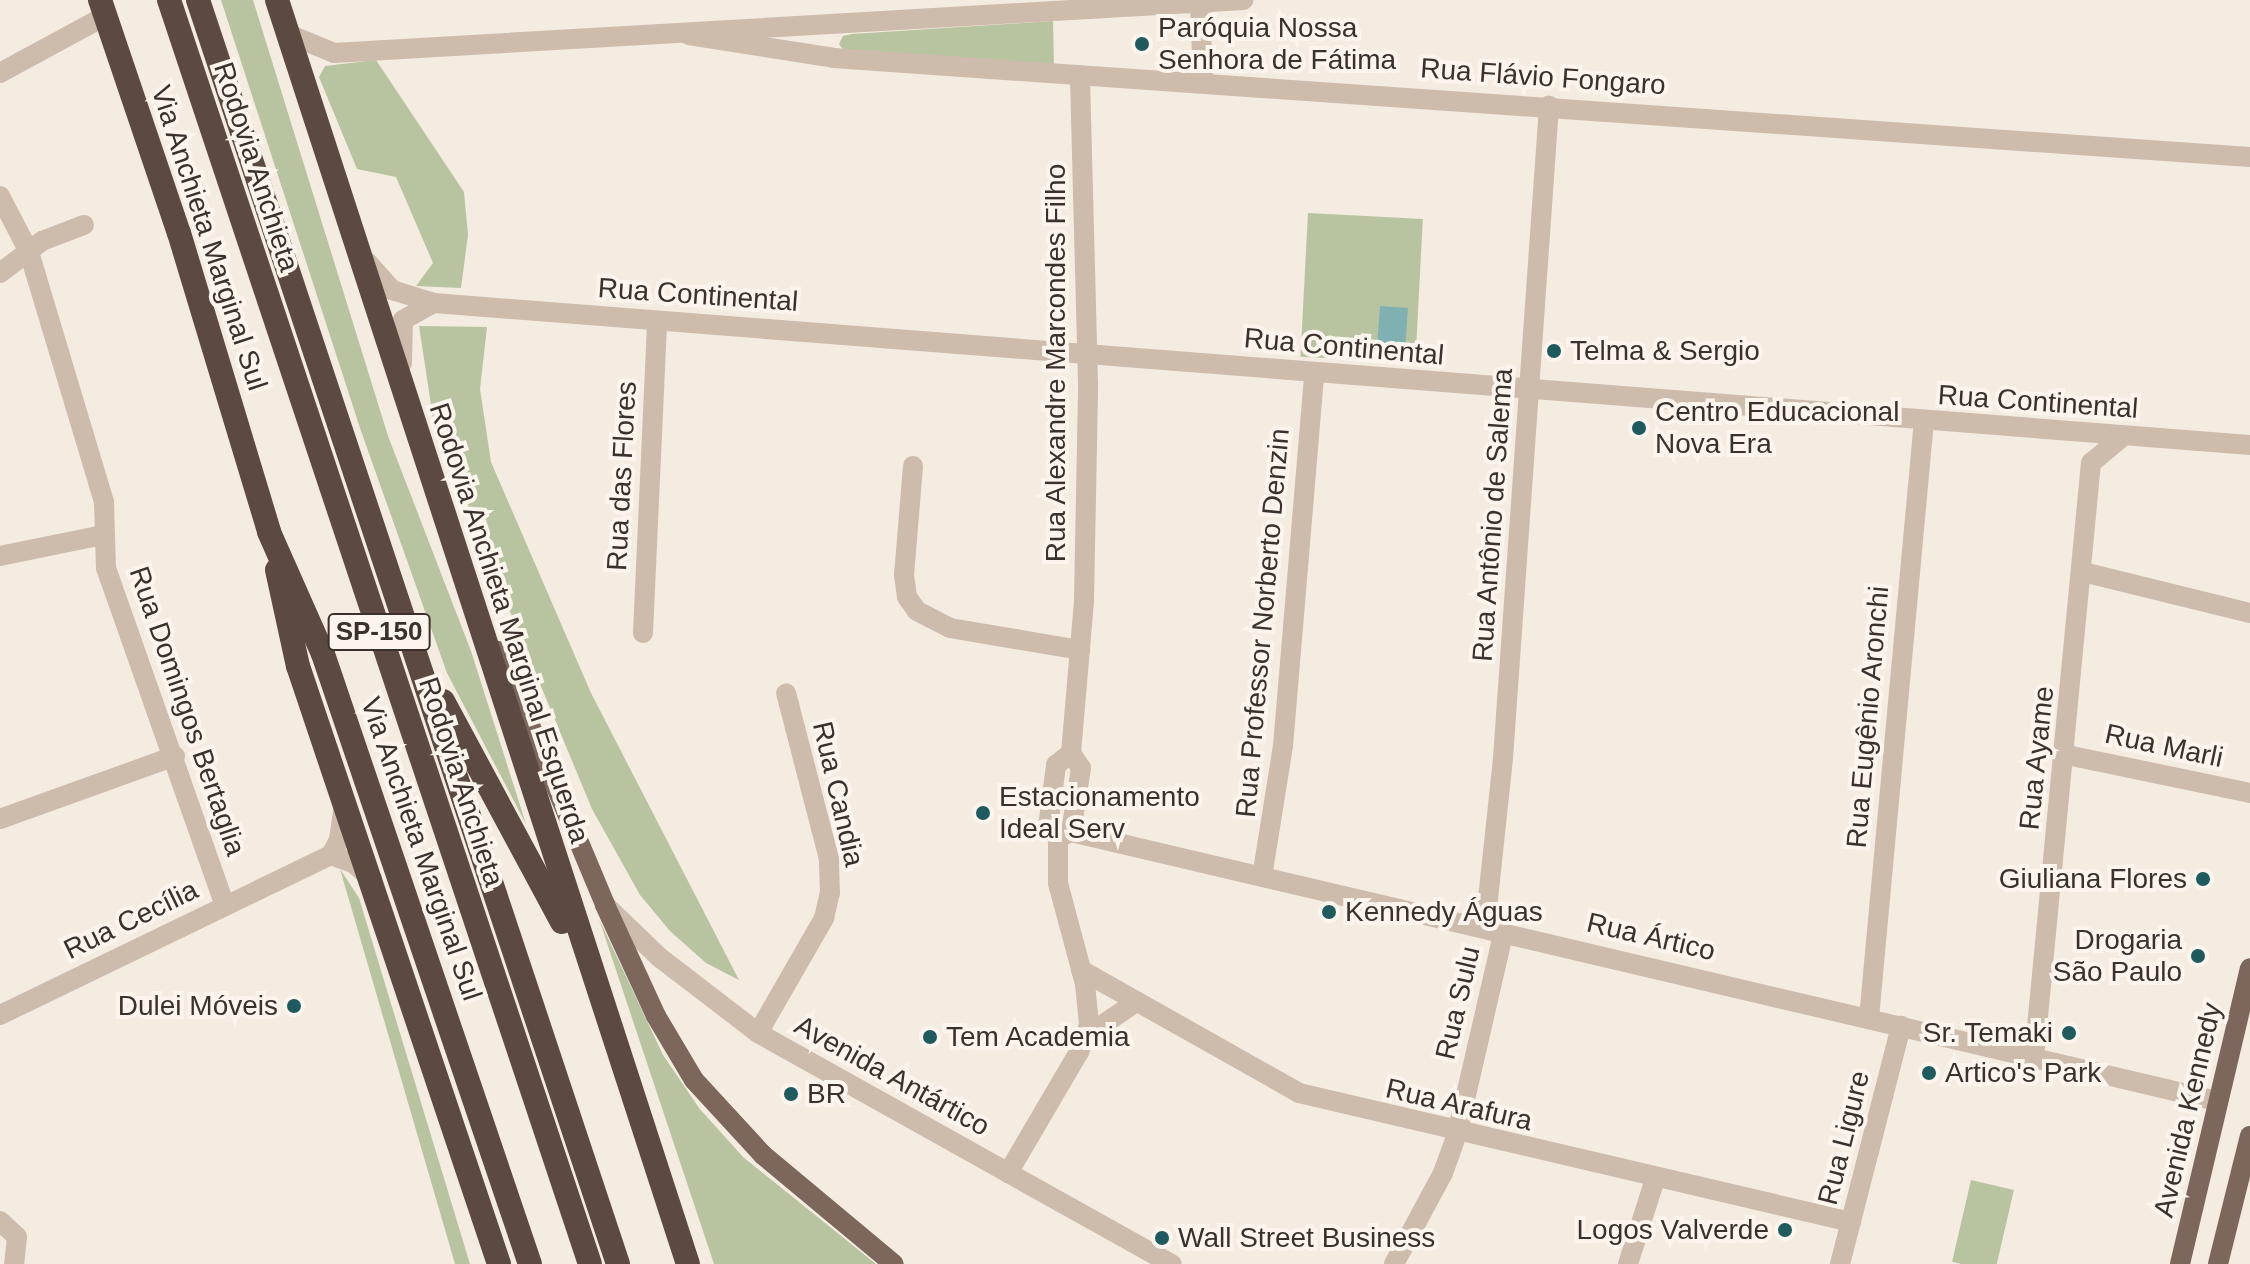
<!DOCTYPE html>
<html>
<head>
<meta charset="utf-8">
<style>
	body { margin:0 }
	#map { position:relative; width:2250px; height:1264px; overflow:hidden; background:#f4ebe1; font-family:Arial,sans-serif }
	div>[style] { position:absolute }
	.green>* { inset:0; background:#b8c4a0; transform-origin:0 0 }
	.water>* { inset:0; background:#7fb0b2; transform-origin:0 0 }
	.minor>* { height:20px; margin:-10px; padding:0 10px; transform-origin:10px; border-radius:10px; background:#cdbbac }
	.major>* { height:20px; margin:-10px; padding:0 10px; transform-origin:10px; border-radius:10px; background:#7d675c }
	.highway>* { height:24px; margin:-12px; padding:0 12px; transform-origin:12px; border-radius:12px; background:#5c4a42 }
	.dots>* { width:22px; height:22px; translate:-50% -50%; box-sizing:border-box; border:4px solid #fbf5ee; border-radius:50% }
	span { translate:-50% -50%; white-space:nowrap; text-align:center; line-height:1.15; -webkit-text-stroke:8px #fbf5ee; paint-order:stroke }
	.shield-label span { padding:2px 6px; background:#fbf5ee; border:2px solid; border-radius:6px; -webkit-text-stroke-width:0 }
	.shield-label { font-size:26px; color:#3b302b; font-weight:700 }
	.poi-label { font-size:28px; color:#3b302b }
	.left { translate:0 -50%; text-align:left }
	.right { translate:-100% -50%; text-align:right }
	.street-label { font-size:28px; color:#3b302b }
</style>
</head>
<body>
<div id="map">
	<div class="green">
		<i style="clip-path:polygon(221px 0,253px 0,388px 436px,471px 651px,526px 824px,447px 673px,361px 431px)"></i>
		<i style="clip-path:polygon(1053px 21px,1054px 68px,843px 49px,839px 44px,843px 36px,852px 34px)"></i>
		<i style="clip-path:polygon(376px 60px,464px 192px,468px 235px,461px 288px,416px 286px,433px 263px,396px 177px,357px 169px,319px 77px,325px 66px)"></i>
		<i style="left:1308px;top:213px;width:115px;height:144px;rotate:3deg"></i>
		<i style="clip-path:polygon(419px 326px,487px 327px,480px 389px,491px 462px,591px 693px,739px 980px,706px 963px,670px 931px,640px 895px,592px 809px,435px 431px)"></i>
		<i style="clip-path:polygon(340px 869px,359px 898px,470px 1264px,455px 1264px)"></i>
		<i style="clip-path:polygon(599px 919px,663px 1055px,699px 1108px,743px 1157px,876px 1264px,714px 1264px)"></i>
		<i style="left:1971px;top:1180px;width:44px;height:84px;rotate:13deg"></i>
	</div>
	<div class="water">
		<i style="left:1380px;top:306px;width:28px;height:46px;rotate:4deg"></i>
	</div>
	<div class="minor">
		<i style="left:1200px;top:3px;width:78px;rotate:87.8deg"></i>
		<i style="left:288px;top:34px;width:50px;rotate:22.4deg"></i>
		<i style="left:334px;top:53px;width:911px;rotate:-3.34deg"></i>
		<i style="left:689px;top:35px;width:147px;rotate:9deg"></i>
		<i style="left:834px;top:58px;width:1419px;rotate:4deg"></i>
		<i style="left:0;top:73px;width:119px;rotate:-28.5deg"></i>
		<i style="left:0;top:196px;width:63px;rotate:62.6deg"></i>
		<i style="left:29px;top:252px;width:261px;rotate:73.3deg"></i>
		<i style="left:104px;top:502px;width:66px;rotate:88.3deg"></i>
		<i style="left:106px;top:568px;width:357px;rotate:70.6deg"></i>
		<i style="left:367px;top:262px;width:38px;rotate:48deg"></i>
		<i style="left:392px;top:290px;width:44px;rotate:17.2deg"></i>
		<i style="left:434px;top:303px;width:1822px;rotate:4.47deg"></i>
		<i style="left:0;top:273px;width:53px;rotate:-37.3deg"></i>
		<i style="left:42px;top:241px;width:45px;rotate:-20.9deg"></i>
		<i style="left:402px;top:363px;width:43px;rotate:-88.7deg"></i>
		<i style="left:403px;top:320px;width:35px;rotate:-29deg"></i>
		<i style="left:913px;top:466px;width:109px;rotate:94.7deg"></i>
		<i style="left:904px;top:575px;width:22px;rotate:82deg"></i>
		<i style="left:907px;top:597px;width:17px;rotate:54deg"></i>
		<i style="left:917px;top:611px;width:37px;rotate:27deg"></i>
		<i style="left:950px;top:628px;width:132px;rotate:9.6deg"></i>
		<i style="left:0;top:556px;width:105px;rotate:-11.5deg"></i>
		<i style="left:2083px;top:572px;width:172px;rotate:13.8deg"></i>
		<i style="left:643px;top:633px;width:312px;rotate:-87.4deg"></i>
		<i style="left:2067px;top:755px;width:187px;rotate:11.7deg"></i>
		<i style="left:0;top:819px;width:186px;rotate:-19.8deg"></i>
		<i style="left:1071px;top:832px;width:1177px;rotate:13.21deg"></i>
		<i style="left:1058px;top:838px;width:14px;rotate:-25deg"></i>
		<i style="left:1071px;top:832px;width:65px;rotate:-81.1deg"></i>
		<i style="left:1081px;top:768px;width:18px;rotate:-124deg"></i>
		<i style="left:1071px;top:753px;width:154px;rotate:-85.1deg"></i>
		<i style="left:1084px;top:600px;width:217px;rotate:-88.9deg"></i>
		<i style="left:1088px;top:383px;width:308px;rotate:-91.5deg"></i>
		<i style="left:1058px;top:838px;width:15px;rotate:-132deg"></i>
		<i style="left:1048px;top:827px;width:63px;rotate:-82.6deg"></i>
		<i style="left:1056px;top:765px;width:19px;rotate:-39deg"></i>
		<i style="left:331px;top:855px;width:17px;rotate:-62deg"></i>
		<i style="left:339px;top:840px;width:34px;rotate:-82deg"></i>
		<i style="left:1262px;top:877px;width:133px;rotate:-80.9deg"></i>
		<i style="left:1283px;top:746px;width:374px;rotate:-85.2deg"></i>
		<i style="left:605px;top:905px;width:75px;rotate:43.9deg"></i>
		<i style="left:659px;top:957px;width:125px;rotate:37.5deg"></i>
		<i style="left:758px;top:1033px;width:474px;rotate:29.2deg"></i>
		<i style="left:1485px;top:927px;width:170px;rotate:-83.9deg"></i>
		<i style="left:1503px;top:758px;width:654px;rotate:-85.96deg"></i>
		<i style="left:1081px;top:970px;width:250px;rotate:29.4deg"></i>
		<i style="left:1299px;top:1093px;width:567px;rotate:13.15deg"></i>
		<i style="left:0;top:1015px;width:368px;rotate:-25.8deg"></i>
		<i style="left:331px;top:855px;width:23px;rotate:20deg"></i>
		<i style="left:353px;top:863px;width:25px;rotate:40deg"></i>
		<i style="left:1869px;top:1018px;width:600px;rotate:-84.74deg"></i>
		<i style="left:758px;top:1033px;width:133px;rotate:-60.1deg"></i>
		<i style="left:824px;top:918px;width:26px;rotate:-77deg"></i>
		<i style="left:830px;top:893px;width:34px;rotate:-92deg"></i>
		<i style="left:829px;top:859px;width:171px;rotate:-104.5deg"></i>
		<i style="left:1086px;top:1036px;width:60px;rotate:-34.2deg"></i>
		<i style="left:2034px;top:1058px;width:598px;rotate:-84.53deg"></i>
		<i style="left:2091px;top:463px;width:40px;rotate:-40deg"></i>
		<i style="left:1008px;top:1173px;width:140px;rotate:-59.6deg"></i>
		<i style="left:1079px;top:1052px;width:30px;rotate:-70deg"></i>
		<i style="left:1089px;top:1024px;width:40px;rotate:-95.7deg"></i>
		<i style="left:1085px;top:984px;width:105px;rotate:-105deg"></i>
		<i style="left:1058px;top:883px;width:45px;rotate:-90deg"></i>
		<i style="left:0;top:1221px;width:23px;rotate:43deg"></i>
		<i style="left:17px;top:1237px;width:27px;rotate:96deg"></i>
		<i style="left:1394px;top:1264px;width:103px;rotate:-61.7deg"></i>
		<i style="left:1443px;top:1173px;width:41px;rotate:-70.3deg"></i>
		<i style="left:1457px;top:1134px;width:208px;rotate:-77deg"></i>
		<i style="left:1628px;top:1264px;width:89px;rotate:-72.4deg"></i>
		<i style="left:1840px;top:1264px;width:246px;rotate:-75.6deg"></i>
	</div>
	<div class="major">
		<i style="left:499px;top:651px;width:275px;rotate:67.3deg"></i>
		<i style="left:605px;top:905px;width:122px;rotate:65.3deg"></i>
		<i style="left:656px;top:1016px;width:74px;rotate:59.3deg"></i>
		<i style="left:694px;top:1080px;width:102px;rotate:47.4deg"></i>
		<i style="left:763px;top:1155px;width:170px;rotate:39.8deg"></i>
		<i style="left:2180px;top:1264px;width:304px;rotate:-76.7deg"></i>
		<i style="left:2218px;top:1264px;width:132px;rotate:-76deg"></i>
	</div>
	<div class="highway">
		<i style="left:100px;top:0;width:246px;rotate:71.3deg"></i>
		<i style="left:179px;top:233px;width:312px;rotate:73.2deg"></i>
		<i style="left:269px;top:532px;width:133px;rotate:66.1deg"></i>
		<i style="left:323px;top:654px;width:644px;rotate:71.26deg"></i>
		<i style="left:169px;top:0;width:1332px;rotate:71.58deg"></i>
		<i style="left:198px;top:0;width:1332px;rotate:71.62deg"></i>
		<i style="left:277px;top:0;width:1329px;rotate:71.99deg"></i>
		<i style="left:277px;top:570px;width:98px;rotate:77.7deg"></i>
		<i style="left:298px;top:666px;width:631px;rotate:71.42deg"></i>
		<i style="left:443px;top:701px;width:251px;rotate:61.7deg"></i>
	</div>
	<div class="dots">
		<i style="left:1142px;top:44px;background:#1f5a5e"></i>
		<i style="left:1554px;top:351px;background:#1f5a5e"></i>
		<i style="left:1639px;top:428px;background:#1f5a5e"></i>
		<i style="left:983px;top:813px;background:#1f5a5e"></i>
		<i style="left:2203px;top:879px;background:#1f5a5e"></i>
		<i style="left:1329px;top:912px;background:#1f5a5e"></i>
		<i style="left:2198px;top:956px;background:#1f5a5e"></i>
		<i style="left:294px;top:1006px;background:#1f5a5e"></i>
		<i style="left:2069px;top:1033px;background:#1f5a5e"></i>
		<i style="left:930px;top:1037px;background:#1f5a5e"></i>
		<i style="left:1929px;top:1073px;background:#1f5a5e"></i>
		<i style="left:791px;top:1094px;background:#1f5a5e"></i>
		<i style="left:1785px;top:1230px;background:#1f5a5e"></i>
		<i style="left:1162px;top:1238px;background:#1f5a5e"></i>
	</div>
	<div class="shield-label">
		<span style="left:379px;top:632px">SP-150</span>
	</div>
	<div class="poi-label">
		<span class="left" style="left:1158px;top:44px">Paróquia Nossa<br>Senhora de Fátima</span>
		<span class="left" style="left:1570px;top:351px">Telma &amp; Sergio</span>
		<span class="left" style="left:1655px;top:428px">Centro Educacional<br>Nova Era</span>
		<span class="left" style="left:999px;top:813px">Estacionamento<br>Ideal Serv</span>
		<span class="right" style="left:2187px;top:879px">Giuliana Flores</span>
		<span class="left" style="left:1345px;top:912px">Kennedy Águas</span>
		<span class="right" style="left:2182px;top:956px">Drogaria<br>São Paulo</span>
		<span class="right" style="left:278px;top:1006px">Dulei Móveis</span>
		<span class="right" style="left:2053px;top:1033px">Sr. Temaki</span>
		<span class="left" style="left:946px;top:1037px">Tem Academia</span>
		<span class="left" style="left:1945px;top:1073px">Artico's Park</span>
		<span class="left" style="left:807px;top:1094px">BR</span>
		<span class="right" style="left:1769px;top:1230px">Logos Valverde</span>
		<span class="left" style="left:1178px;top:1238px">Wall Street Business</span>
	</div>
	<div class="street-label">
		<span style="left:1543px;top:77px;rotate:4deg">Rua Flávio Fongaro</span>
		<span style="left:256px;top:167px;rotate:72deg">Rodovia Anchieta</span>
		<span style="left:209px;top:238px;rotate:72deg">Via Anchieta Marginal Sul</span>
		<span style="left:698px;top:295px;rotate:4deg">Rua Continental</span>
		<span style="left:1344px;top:347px;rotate:5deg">Rua Continental</span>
		<span style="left:1056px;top:363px;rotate:-90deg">Rua Alexandre Marcondes Filho</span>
		<span style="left:2038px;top:402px;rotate:4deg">Rua Continental</span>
		<span style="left:622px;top:476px;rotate:-87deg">Rua das Flores</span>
		<span style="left:1493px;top:515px;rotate:-86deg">Rua Antônio de Salema</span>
		<span style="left:509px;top:623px;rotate:72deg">Rodovia Anchieta Marginal Esquerda</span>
		<span style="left:1263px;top:623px;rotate:-85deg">Rua Professor Norberto Denzin</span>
		<span style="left:187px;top:711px;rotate:71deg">Rua Domingos Bertaglia</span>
		<span style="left:1868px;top:717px;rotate:-85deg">Rua Eugênio Aronchi</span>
		<span style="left:2164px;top:746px;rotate:12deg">Rua Marli</span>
		<span style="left:2037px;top:758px;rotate:-84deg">Rua Ayame</span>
		<span style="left:461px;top:782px;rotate:72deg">Rodovia Anchieta</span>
		<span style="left:838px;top:794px;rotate:77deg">Rua Candia</span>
		<span style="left:421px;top:849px;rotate:71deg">Via Anchieta Marginal Sul</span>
		<span style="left:131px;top:920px;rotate:-26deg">Rua Cecília</span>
		<span style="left:1651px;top:937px;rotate:13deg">Rua Ártico</span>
		<span style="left:1458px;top:1003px;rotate:-77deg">Rua Sulu</span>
		<span style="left:892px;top:1076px;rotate:29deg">Avenida Antártico</span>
		<span style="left:1459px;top:1105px;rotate:13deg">Rua Arafura</span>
		<span style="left:2188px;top:1110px;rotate:-77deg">Avenida Kennedy</span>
		<span style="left:1844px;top:1138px;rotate:-76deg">Rua Ligure</span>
	</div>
</div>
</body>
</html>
